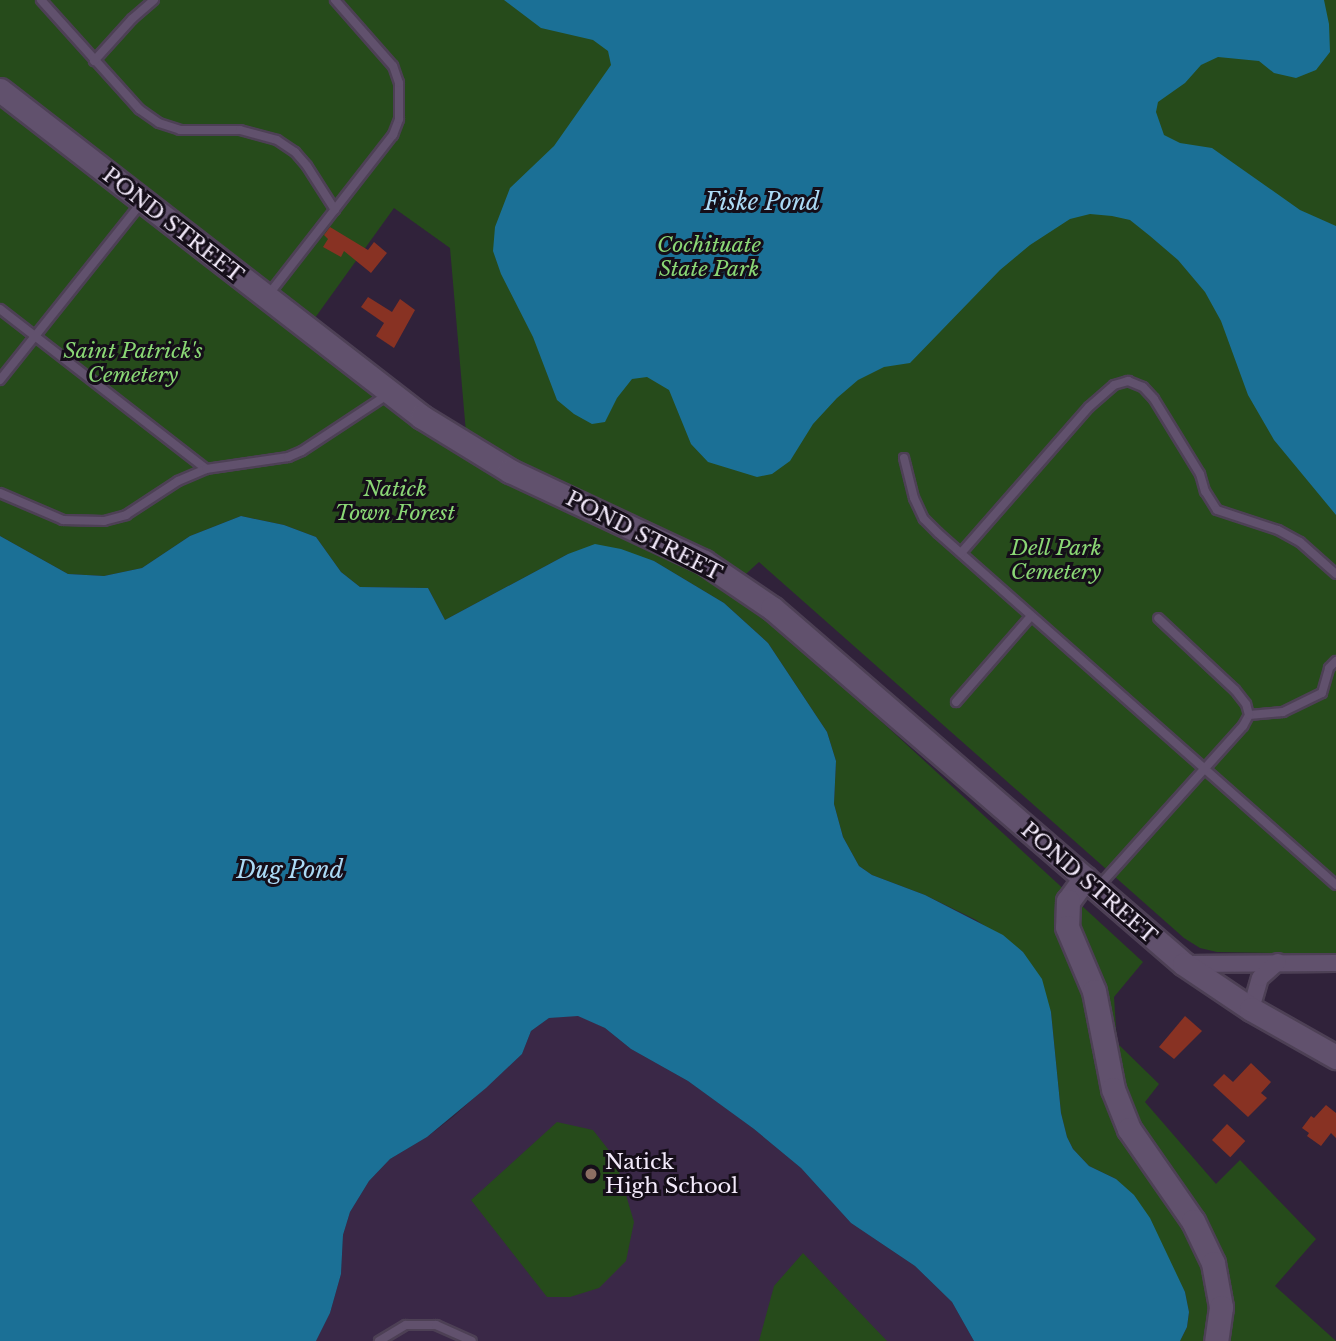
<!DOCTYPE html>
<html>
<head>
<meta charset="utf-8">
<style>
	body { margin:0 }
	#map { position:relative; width:1336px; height:1341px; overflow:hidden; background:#30223a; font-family:"Libre Baskerville",serif }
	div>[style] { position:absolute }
	.built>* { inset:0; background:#3a2847 }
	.green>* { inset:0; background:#264b1b }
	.water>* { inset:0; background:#1b7096 }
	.building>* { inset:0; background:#883223; transform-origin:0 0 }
	.roads { filter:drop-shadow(2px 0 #4d4055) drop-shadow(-2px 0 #4d4055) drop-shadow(0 2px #4d4055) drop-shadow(0 -2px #4d4055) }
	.lane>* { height:8px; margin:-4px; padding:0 4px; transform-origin:4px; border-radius:4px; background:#61516d }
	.street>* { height:16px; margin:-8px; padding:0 8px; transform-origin:8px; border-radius:8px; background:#61516d }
	.secondary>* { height:23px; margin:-11.5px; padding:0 11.5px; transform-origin:11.5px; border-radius:11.5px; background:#61516d }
	.dots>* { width:19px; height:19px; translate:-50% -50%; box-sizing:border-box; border:4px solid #150e19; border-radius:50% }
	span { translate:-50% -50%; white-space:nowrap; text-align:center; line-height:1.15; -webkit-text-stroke:6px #150e19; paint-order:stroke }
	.street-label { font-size:21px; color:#f3eafb }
	.park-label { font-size:21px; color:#8ad775; font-style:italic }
	.poi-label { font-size:21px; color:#f3eafb }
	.left { translate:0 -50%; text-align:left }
	.water-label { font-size:23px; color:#acdaf5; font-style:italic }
</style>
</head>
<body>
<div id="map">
	<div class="built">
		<i style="clip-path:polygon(578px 1015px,605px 1028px,631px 1049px,688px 1081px,754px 1129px,801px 1168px,851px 1223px,915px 1266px,952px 1302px,974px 1341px,316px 1341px,330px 1313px,341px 1274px,343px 1235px,350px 1212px,369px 1181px,390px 1159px,427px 1137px,453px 1117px,522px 1054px,531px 1031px,549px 1018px)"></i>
	</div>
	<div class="green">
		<i style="clip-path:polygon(evenodd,0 0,1336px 0,1336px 954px,1217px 952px,1200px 948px,1184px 938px,759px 562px,736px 583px,892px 710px,881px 721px,1143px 962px,1114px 997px,1117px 1043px,1159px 1084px,1145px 1102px,1216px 1184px,1240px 1160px,1316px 1239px,1275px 1286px,1336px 1341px,1180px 1341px,1187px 1327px,1189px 1312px,1185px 1292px,1116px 1179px,1089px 1166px,1073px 1149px,1067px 1137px,1061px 1113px,1051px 1012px,1023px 952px,976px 920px,925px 895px,872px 875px,859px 866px,843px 837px,834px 804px,836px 761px,827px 732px,768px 643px,724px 603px,654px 561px,568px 554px,445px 620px,428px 588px,360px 587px,341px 572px,316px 537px,284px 525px,241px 516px,190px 536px,142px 568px,104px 576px,68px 574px,0 536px,0 0,394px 208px,450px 248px,467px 444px,307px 329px,394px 208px)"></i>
		<i style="clip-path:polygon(557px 1122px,593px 1130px,615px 1158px,634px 1222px,626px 1261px,599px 1288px,570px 1297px,547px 1297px,471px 1200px)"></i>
		<i style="clip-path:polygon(803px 1253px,887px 1341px,759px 1341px,774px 1286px)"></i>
	</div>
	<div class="water">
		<i style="clip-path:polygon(504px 0,1324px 0,1329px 24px,1330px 52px,1316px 70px,1296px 78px,1274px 73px,1259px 61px,1218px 57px,1201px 65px,1185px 83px,1158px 102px,1156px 112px,1164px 135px,1180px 143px,1212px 148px,1300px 210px,1336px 226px,1336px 515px,1274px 440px,1248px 395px,1221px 321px,1205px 292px,1178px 260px,1150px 236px,1130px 220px,1112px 216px,1090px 214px,1070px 219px,1030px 245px,1000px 270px,910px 363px,884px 367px,858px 380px,837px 398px,813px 424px,790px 461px,772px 474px,757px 477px,708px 462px,691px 444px,669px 390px,647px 377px,632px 379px,617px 398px,605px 422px,592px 424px,574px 414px,557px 400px,533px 337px,501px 274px,493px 251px,495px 227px,510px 188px,554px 146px,611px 65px,608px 51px,593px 40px,541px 28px)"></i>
		<i style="clip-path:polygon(241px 516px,284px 525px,316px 537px,341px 572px,360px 587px,428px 588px,445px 620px,568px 554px,595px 544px,621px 549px,654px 561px,724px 603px,768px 643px,827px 732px,836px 761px,834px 804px,843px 837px,859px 866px,872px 875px,925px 895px,1003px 935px,1023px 952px,1042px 979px,1051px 1012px,1061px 1113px,1067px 1137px,1073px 1149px,1089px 1166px,1116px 1179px,1134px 1195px,1150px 1218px,1185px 1292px,1189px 1312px,1187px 1327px,1180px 1341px,974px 1341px,952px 1302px,915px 1266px,851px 1223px,801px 1168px,754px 1129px,688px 1081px,631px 1049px,605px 1028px,578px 1016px,549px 1018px,531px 1031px,522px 1054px,486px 1088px,427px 1137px,390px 1159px,369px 1181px,350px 1212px,343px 1235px,341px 1274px,330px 1313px,316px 1341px,0 1341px,0 536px,68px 574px,104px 576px,142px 568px,190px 536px)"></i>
	</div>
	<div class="building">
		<i style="clip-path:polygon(330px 227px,368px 250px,374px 242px,387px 253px,371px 273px,344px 251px,341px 257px,323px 247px,328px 239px,324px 235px)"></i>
		<i style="clip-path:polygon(368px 297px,392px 312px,400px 299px,415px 310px,394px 348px,376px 336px,384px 323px,361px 307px)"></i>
		<i style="clip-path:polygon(1185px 1016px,1202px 1031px,1174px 1059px,1159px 1047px)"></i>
		<i style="clip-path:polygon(1251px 1063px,1271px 1082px,1261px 1093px,1267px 1098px,1248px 1117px,1213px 1085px,1224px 1074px,1233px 1082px)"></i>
		<i style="clip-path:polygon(1326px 1105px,1336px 1113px,1336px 1138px,1331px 1133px,1321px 1146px,1307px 1136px,1309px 1133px,1302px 1128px,1311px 1116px,1314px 1118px)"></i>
		<i style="left:1227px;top:1124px;width:25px;height:22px;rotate:43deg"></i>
	</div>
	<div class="roads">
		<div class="lane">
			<i style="left:41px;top:0;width:147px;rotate:48deg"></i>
			<i style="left:139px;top:109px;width:24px;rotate:35deg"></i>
			<i style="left:159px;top:123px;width:22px;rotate:18deg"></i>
			<i style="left:180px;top:130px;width:60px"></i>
			<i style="left:240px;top:130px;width:38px;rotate:15deg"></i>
			<i style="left:277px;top:140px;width:22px;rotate:34deg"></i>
			<i style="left:295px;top:152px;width:18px;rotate:49deg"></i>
			<i style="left:307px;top:166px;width:52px;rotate:57.5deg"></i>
			<i style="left:94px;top:61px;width:57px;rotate:-47.9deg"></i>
			<i style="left:132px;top:19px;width:29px;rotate:-41deg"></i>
			<i style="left:269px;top:294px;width:202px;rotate:-52.1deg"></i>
			<i style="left:393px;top:135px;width:17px;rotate:-69deg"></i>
			<i style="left:399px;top:119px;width:36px;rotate:-90deg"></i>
			<i style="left:399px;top:83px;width:18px;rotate:-109deg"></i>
			<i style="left:393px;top:66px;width:88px;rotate:-131.3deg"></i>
			<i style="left:0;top:309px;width:261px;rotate:37.8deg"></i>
			<i style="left:0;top:380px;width:228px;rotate:-51.4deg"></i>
			<i style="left:904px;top:458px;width:41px;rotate:76deg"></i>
			<i style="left:914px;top:498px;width:23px;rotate:65deg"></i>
			<i style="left:924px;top:519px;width:20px;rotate:45deg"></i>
			<i style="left:938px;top:533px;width:531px;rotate:41.49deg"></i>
			<i style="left:0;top:493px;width:69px;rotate:23.2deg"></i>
			<i style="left:63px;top:520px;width:41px;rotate:1.4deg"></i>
			<i style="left:104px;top:521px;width:23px;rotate:-15deg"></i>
			<i style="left:126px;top:515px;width:62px;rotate:-33.2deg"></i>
			<i style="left:178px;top:481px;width:30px;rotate:-23deg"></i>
			<i style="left:206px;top:469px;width:83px;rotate:-8.3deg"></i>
			<i style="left:288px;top:457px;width:15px;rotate:-23deg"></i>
			<i style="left:302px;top:451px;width:102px;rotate:-33.4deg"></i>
			<i style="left:961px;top:553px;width:194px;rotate:-48.8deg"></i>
			<i style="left:1089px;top:407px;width:33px;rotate:-41deg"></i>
			<i style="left:1114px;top:385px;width:15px;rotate:-16deg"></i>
			<i style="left:1128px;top:381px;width:16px;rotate:22deg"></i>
			<i style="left:1143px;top:387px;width:16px;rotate:47deg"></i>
			<i style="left:1154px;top:399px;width:88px;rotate:58.5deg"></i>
			<i style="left:1200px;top:474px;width:18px;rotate:74deg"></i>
			<i style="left:1205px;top:491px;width:22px;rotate:58deg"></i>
			<i style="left:1217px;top:510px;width:64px;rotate:18.2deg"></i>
			<i style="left:1278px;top:530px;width:25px;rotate:29deg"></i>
			<i style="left:1300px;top:542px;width:48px;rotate:41.6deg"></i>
			<i style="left:956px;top:702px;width:114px;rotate:-48.9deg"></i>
			<i style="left:1249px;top:715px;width:34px;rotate:-5deg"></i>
			<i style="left:1283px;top:712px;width:43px;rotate:-26deg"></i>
			<i style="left:1322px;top:693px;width:26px;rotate:-74deg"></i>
			<i style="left:1329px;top:668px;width:10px;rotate:-45deg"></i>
			<i style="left:1098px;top:887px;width:217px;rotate:-48deg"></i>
			<i style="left:1243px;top:726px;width:13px;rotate:-61deg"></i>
			<i style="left:1249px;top:715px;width:11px;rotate:-105deg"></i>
			<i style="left:1246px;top:704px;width:18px;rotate:-128deg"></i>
			<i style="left:1235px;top:690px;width:105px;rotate:-136.9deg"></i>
			<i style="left:379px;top:1341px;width:31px;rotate:-31deg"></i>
			<i style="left:406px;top:1325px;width:30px"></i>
			<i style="left:436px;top:1325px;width:39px;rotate:24deg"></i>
		</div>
		<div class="street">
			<i style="left:1184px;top:964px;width:152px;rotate:-0.4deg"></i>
			<i style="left:1251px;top:1009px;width:32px;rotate:-74deg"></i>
			<i style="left:1260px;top:978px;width:24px;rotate:-42deg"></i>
		</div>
		<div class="secondary">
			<i style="left:0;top:90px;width:534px;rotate:37.77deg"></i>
			<i style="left:422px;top:417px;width:103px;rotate:31.5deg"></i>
			<i style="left:510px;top:471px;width:214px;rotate:25.1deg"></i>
			<i style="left:704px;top:562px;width:82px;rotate:34.1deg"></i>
			<i style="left:772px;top:608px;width:544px;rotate:40.83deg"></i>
			<i style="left:1184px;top:964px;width:81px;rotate:33.9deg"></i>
			<i style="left:1251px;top:1009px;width:98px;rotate:29.5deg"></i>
			<i style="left:1085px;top:878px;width:29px;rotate:126deg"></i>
			<i style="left:1068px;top:901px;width:26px;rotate:92deg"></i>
			<i style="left:1067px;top:927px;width:69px;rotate:67.1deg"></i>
			<i style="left:1094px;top:991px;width:100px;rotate:79deg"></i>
			<i style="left:1113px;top:1089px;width:43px;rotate:68.2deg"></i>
			<i style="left:1129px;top:1129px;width:112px;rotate:55.2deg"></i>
			<i style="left:1193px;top:1221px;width:47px;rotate:64.5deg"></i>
			<i style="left:1213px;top:1263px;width:45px;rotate:79.7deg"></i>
			<i style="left:1221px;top:1307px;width:34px;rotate:98deg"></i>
		</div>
	</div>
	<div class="dots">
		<i style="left:591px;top:1174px;background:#8d6e63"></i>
	</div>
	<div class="street-label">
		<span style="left:173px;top:225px;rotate:38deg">POND STREET</span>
		<span style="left:644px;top:536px;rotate:27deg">POND STREET</span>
		<span style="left:1089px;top:883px;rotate:41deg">POND STREET</span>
	</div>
	<div class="park-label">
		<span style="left:709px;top:257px">Cochituate<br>State Park</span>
		<span style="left:133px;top:363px">Saint Patrick's<br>Cemetery</span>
		<span style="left:395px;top:501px">Natick<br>Town Forest</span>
		<span style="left:1056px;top:560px">Dell Park<br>Cemetery</span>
	</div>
	<div class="poi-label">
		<span class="left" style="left:605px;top:1174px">Natick<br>High School</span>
	</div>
	<div class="water-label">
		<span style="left:762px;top:202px">Fiske Pond</span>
		<span style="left:290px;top:870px">Dug Pond</span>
	</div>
</div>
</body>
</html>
